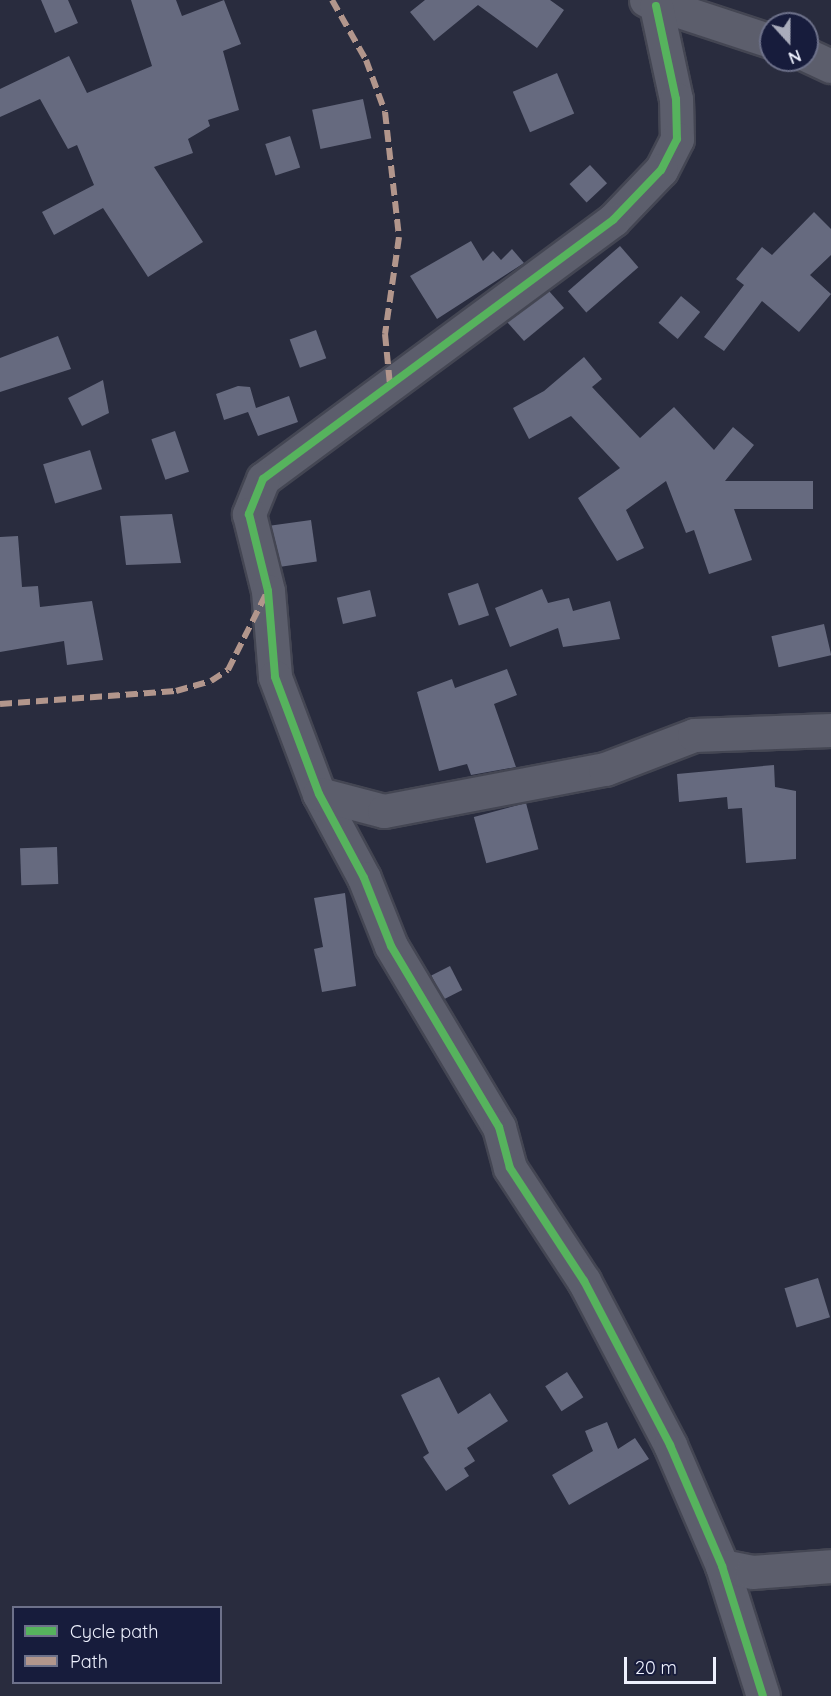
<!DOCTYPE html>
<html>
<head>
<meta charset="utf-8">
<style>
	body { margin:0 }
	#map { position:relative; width:831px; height:1696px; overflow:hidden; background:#292c3e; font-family:Quicksand,sans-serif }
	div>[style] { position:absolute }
	.building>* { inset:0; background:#666a7f; transform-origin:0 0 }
	.roads { filter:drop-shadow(2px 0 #444653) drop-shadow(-2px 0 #444653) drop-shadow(0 2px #444653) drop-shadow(0 -2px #444653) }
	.minor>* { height:33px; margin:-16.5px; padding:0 16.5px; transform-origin:16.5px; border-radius:16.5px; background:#5c5e6c }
	.quiet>* { height:6px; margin-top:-3px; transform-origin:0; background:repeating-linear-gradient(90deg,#b2968c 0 12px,transparent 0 18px) }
	.cycleway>* { height:8px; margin:-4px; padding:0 4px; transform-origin:4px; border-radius:4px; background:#56b35d }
	span { translate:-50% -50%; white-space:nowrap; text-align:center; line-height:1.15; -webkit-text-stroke:6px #171c3c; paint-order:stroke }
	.legend { position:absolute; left:12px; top:1606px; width:210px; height:78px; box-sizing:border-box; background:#171c3c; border:2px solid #6d718a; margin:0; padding:8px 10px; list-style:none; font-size:18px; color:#eef1fe }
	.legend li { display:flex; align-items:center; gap:12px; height:30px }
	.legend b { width:30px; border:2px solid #6d718a }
	.north { position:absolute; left:759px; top:12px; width:60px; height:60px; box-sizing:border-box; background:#171c3c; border:2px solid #6d718a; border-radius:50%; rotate:159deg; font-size:16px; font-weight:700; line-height:24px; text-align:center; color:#eef1fe }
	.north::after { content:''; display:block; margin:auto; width:21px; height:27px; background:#a9acbb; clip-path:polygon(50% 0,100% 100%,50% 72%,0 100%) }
	.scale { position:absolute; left:624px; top:1657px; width:92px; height:27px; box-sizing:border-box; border:3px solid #eef1fe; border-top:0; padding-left:8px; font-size:18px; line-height:21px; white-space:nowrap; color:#eef1fe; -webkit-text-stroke:4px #171c3c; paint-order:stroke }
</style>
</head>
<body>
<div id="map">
	<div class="building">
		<i style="clip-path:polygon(41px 0,68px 0,78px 23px,55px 33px)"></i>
		<i style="clip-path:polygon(131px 0,176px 0,182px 16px,224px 0,241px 44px,223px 51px,239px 110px,208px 120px,210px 126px,188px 139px,193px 153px,154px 167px,203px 242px,148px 277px,103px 208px,54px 235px,42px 212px,94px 185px,77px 145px,68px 149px,40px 99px,0 117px,0 89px,69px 56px,87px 93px,152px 66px)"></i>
		<i style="clip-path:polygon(425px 0,550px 0,564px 10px,537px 48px,478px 5px,434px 41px,410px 12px)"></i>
		<i style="left:557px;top:73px;width:44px;height:48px;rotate:67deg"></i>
		<i style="left:363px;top:99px;width:40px;height:52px;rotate:78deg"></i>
		<i style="left:290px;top:136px;width:33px;height:26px;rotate:72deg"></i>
		<i style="left:590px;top:165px;width:25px;height:28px;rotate:47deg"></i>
		<i style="clip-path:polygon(814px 212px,831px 229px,831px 255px,810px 275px,831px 294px,799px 332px,762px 301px,724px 351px,704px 337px,744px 285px,736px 279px,762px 247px,772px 255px)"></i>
		<i style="clip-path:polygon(471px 241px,483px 261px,493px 251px,501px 260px,512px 249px,524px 263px,437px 319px,410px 276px)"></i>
		<i style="left:620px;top:246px;width:28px;height:69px;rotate:49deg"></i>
		<i style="clip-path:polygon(549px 291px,564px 308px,524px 341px,507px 322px)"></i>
		<i style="left:681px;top:296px;width:25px;height:35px;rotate:40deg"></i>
		<i style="left:316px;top:330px;width:30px;height:28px;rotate:70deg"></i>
		<i style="clip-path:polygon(58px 336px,71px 369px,0 392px,0 358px)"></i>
		<i style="clip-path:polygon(584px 357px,602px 379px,592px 387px,640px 438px,674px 407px,714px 450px,733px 427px,754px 445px,725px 481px,813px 481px,813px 509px,734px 509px,752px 560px,709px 574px,694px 530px,686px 533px,666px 481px,626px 510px,644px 548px,617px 561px,578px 498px,620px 468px,571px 416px,529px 439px,513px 408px,544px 391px)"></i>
		<i style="clip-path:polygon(103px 380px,109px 413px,82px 426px,68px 398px)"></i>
		<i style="clip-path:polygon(238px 386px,250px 387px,256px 408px,289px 396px,298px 422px,258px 436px,248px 412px,224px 420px,216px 394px)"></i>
		<i style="left:175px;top:431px;width:43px;height:25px;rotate:71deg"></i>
		<i style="left:90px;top:450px;width:41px;height:49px;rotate:73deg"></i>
		<i style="clip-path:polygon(172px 514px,181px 563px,126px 565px,120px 516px)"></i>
		<i style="left:311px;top:520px;width:42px;height:40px;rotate:82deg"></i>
		<i style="clip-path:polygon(18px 536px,22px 587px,38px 586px,40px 607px,92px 601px,103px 660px,67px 665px,64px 641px,0 652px,0 537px)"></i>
		<i style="left:478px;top:583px;width:34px;height:32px;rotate:71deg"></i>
		<i style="clip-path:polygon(542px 589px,548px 603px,569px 598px,573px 611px,610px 601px,620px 639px,563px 647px,558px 628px,510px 647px,495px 608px)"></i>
		<i style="left:370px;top:590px;width:27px;height:34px;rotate:77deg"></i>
		<i style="left:824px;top:624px;width:32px;height:54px;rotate:77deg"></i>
		<i style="clip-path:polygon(507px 669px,517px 695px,494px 704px,516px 767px,471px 775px,467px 764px,439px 771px,417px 692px,452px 679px,455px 688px)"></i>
		<i style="clip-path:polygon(774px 765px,775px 787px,796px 791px,796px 859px,746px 863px,742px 808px,728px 809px,727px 797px,679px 802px,677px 774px)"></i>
		<i style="left:526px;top:803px;width:48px;height:54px;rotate:75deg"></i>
		<i style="left:57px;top:847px;width:37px;height:37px;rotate:88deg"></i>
		<i style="clip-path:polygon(345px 893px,356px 986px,322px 992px,314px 949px,323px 947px,314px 898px)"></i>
		<i style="left:450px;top:966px;width:27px;height:21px;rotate:63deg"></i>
		<i style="left:818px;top:1278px;width:41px;height:35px;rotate:73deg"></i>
		<i style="left:567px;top:1372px;width:30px;height:26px;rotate:57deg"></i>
		<i style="clip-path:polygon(439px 1377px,458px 1414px,490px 1393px,508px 1421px,467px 1448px,475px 1461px,464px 1468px,469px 1476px,446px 1491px,423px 1457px,429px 1453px,401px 1395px)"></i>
		<i style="clip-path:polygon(607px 1422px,618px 1449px,635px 1438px,649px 1459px,569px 1505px,552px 1475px,593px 1451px,585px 1431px)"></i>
	</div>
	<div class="roads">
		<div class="minor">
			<i style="left:646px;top:0;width:132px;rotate:18.2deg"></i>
			<i style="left:656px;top:6px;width:95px;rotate:77.9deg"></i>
			<i style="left:676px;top:99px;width:40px;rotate:88.6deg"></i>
			<i style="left:677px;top:139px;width:35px;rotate:117deg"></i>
			<i style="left:661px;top:170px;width:69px;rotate:133.8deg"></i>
			<i style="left:613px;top:220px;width:435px;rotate:143.5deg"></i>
			<i style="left:263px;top:479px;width:38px;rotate:112deg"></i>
			<i style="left:249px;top:514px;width:79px;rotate:76.1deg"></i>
			<i style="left:268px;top:591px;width:86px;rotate:85.3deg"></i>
			<i style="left:275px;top:677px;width:125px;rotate:69.4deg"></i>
			<i style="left:319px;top:794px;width:95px;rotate:61.8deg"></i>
			<i style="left:364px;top:878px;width:73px;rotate:68.3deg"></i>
			<i style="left:391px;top:946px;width:211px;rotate:59.2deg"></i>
			<i style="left:499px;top:1127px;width:42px;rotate:75deg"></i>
			<i style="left:510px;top:1168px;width:135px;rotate:56.8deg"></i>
			<i style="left:584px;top:1281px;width:185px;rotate:62.3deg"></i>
			<i style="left:670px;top:1445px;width:132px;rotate:66.7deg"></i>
			<i style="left:722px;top:1566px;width:136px;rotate:72.5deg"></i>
			<i style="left:807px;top:55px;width:26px;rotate:25deg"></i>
			<i style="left:319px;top:794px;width:67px;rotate:14.7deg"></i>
			<i style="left:384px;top:811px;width:225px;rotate:-10.8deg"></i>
			<i style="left:605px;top:769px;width:95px;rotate:-20.9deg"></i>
			<i style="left:694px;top:735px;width:137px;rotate:-2.1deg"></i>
			<i style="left:722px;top:1566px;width:31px;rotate:11deg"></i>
			<i style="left:752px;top:1572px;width:79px;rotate:-4.3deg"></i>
		</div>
	</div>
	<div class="quiet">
		<i style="left:332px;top:0;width:69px;rotate:60.5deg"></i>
		<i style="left:366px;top:60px;width:55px;rotate:69.9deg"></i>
		<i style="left:385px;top:112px;width:126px;rotate:83.6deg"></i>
		<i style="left:399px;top:237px;width:98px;rotate:98.2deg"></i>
		<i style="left:385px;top:334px;width:51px;rotate:84.4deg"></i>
		<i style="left:0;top:704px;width:176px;rotate:-4.2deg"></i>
		<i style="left:176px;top:691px;width:36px;rotate:-16deg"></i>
		<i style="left:211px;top:681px;width:20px;rotate:-33deg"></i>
		<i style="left:228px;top:670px;width:85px;rotate:-63.4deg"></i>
	</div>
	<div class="cycleway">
		<i style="left:656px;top:6px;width:95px;rotate:77.9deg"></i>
		<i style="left:676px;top:99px;width:40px;rotate:88.6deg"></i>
		<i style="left:677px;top:139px;width:35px;rotate:117deg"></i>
		<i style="left:661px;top:170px;width:69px;rotate:133.8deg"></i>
		<i style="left:613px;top:220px;width:435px;rotate:143.5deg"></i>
		<i style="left:263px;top:479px;width:38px;rotate:112deg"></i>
		<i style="left:249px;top:514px;width:79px;rotate:76.1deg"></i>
		<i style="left:268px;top:591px;width:86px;rotate:85.3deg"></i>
		<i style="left:275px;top:677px;width:125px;rotate:69.4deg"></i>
		<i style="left:319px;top:794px;width:95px;rotate:61.8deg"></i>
		<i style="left:364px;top:878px;width:73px;rotate:68.3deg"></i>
		<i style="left:391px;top:946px;width:211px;rotate:59.2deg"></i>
		<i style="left:499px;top:1127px;width:42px;rotate:75deg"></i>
		<i style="left:510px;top:1168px;width:135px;rotate:56.8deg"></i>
		<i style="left:584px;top:1281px;width:185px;rotate:62.3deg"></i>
		<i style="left:670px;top:1445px;width:132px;rotate:66.7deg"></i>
		<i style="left:722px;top:1566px;width:136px;rotate:72.5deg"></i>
	</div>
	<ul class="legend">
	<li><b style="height:8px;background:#56b35d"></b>Cycle path</li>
	<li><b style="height:8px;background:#b2968c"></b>Path</li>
	</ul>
	<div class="north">N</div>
	<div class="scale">20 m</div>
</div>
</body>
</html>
